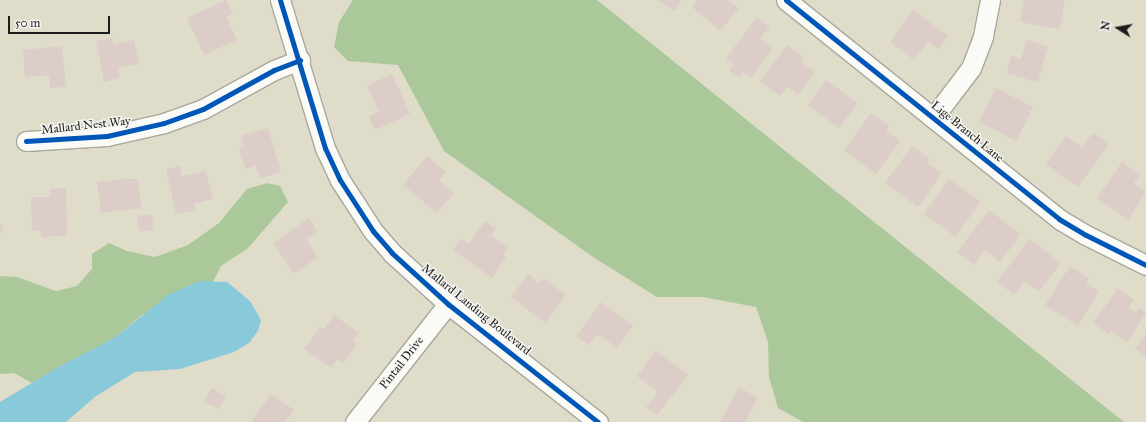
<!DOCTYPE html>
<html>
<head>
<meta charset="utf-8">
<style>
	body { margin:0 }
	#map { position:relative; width:1146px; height:422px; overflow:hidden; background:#dfdcca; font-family:"IM FELL Great Primer",serif }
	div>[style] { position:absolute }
	.forest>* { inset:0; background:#abc89b }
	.water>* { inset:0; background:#88c9da }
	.building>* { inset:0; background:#ddcdc9; transform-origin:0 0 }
	.roads { filter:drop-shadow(1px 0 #a9a79b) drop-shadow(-1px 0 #a9a79b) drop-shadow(0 1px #a9a79b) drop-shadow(0 -1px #a9a79b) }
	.minor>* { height:19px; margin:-9.5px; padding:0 9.5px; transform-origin:9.5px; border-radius:9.5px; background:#fafaf7 }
	.cycleway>* { height:5px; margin:-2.5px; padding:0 2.5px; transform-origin:2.5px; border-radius:2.5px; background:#0057b8 }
	span { translate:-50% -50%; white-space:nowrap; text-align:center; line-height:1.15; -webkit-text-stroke:3px #f6f6f2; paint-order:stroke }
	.street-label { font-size:12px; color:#1c1c1c }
	.north { position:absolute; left:1098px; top:8px; width:40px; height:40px; -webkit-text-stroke:3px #f6f6f2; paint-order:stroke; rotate:281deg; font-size:11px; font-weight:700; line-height:16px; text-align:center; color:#1c1c1c }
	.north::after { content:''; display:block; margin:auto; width:14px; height:18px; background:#1c1c1c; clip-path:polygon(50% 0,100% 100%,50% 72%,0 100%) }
	.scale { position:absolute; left:8px; top:16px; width:102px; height:18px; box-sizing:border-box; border:2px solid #1c1c1c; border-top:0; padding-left:5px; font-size:12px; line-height:14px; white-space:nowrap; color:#1c1c1c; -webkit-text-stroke:3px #f6f6f2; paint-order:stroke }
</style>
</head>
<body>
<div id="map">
	<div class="forest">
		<i style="clip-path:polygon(353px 0,597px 0,1124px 422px,803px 422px,778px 408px,769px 377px,768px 342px,756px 307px,703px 297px,657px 297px,593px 257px,444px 151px,398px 65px,348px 61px,334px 47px,339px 22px)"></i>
		<i style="clip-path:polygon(267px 183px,280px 186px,288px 202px,247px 249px,221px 266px,213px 282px,200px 282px,142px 315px,116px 337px,32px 383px,14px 373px,0 374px,0 276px,17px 277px,56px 291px,77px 286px,92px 269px,92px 254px,109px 243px,127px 251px,155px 257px,188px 245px,219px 223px,247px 189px)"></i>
	</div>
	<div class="water">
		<i style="clip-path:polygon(200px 281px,227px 282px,250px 301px,261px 320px,258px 331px,249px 343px,234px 352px,180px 369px,135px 372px,96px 396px,66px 422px,0 422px,0 402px,55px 369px,116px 337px,168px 295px)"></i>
	</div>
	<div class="building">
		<i style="clip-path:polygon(226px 0,233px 14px,226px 17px,237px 40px,204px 55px,187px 18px)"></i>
		<i style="clip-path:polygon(657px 0,681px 0,675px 11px)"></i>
		<i style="clip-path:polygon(697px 0,728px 0,739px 8px,720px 31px,692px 7px)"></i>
		<i style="clip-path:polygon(1024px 0,1065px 0,1060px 29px,1020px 22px)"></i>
		<i style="clip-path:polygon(913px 10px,948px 36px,938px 49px,928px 41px,914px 60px,890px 42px)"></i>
		<i style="clip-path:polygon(757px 17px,770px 27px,760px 39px,773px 48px,751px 78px,743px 72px,739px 77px,729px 70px,734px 64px,726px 58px)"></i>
		<i style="clip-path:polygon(112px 38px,114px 44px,134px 40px,139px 64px,118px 68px,120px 78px,104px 82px,96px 41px)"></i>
		<i style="clip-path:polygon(1027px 40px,1048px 46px,1038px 82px,1007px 74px,1011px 56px,1021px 59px)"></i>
		<i style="clip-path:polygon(787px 45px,803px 57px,801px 62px,815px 72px,798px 95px,787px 86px,780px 96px,760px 81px)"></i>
		<i style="clip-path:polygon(62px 46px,66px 87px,50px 88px,49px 75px,25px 77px,23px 50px)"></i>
		<i style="clip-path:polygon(392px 74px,410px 114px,375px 130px,369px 117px,379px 112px,367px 86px)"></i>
		<i style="left:826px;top:80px;width:39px;height:31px;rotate:36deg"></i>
		<i style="left:996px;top:88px;width:42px;height:38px;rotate:27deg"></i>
		<i style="clip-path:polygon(871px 113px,889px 126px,886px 130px,900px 141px,876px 174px,844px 150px)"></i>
		<i style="clip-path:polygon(268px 128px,281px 172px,260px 178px,256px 166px,245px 169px,239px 148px,244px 147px,241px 136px)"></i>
		<i style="clip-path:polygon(1093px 133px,1109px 144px,1078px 187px,1046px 164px,1066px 136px,1082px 147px)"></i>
		<i style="clip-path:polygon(912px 146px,930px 159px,927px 163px,942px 173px,918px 207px,885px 183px)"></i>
		<i style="clip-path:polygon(427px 156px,446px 172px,439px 180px,454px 193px,437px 213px,403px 185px)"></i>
		<i style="clip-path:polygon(1122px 162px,1140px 175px,1134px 183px,1146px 192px,1128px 220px,1097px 198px)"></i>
		<i style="clip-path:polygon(180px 166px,182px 176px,206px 171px,213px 199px,194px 204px,195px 210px,176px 214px,166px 169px)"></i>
		<i style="clip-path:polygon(124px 179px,138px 179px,141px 208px,101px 213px,97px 182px)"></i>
		<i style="left:949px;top:179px;width:39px;height:43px;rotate:36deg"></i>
		<i style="clip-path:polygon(66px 188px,67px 236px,41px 237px,41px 230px,32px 231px,31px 197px,50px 197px,50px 189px)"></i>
		<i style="clip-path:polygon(989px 210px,1021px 234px,1000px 262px,985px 250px,974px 265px,957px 252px)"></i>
		<i style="left:152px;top:214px;width:16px;height:15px;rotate:83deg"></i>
		<i style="clip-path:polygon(309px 218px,317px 231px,306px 239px,318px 257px,294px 274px,273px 243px)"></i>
		<i style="clip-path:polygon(485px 221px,496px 229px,491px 236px,508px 248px,503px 255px,506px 257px,492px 278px,453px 250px,461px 238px,469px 244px)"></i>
		<i style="clip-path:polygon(0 224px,4px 226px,0 234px)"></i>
		<i style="clip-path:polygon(1029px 239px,1061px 263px,1039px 292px,1024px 281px,1014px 295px,997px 282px)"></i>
		<i style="clip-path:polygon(1070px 266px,1089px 278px,1086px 283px,1099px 292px,1078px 326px,1045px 305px)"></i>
		<i style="clip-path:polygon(528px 274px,539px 283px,543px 278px,566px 295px,545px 323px,511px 297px)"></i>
		<i style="clip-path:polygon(1118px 288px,1134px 300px,1129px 308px,1136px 312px,1139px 308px,1146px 313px,1127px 342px,1111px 331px,1108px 334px,1093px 323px)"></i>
		<i style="clip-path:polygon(601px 302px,633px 326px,617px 348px,598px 334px,589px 345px,576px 336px)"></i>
		<i style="clip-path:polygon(334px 315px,359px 333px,353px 341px,357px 344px,343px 363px,338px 359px,331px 368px,304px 349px,320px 327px,324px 330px)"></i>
		<i style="clip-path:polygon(1146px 334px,1146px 356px,1135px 348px)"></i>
		<i style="clip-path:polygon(656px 351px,688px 375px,657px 415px,646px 407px,658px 392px,637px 376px)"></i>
		<i style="clip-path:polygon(739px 387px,758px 398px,745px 422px,720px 422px)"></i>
		<i style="left:212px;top:388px;width:16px;height:15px;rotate:30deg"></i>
		<i style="clip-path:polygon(271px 394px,294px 410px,285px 422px,251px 422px)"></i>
	</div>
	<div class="roads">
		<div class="minor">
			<i style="left:280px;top:0;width:155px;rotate:73.1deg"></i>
			<i style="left:325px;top:148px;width:35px;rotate:65deg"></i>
			<i style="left:340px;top:180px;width:61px;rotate:57.1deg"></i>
			<i style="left:373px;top:231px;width:29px;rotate:49deg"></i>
			<i style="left:392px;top:253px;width:76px;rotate:42.3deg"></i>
			<i style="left:448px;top:304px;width:191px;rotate:38.2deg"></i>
			<i style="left:786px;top:0;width:350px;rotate:38.7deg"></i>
			<i style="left:1059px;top:219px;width:31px;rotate:31deg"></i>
			<i style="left:1086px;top:235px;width:67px;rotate:26.6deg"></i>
			<i style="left:933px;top:118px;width:63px;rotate:-52.8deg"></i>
			<i style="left:971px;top:68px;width:34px;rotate:-69deg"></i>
			<i style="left:983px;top:36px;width:37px;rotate:-79deg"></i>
			<i style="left:26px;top:141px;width:81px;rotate:-3.5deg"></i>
			<i style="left:107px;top:136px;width:58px;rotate:-12.8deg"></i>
			<i style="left:164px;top:123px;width:41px;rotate:-19.7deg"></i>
			<i style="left:203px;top:109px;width:81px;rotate:-28.8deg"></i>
			<i style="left:274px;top:70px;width:28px;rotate:-21deg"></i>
			<i style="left:355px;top:422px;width:150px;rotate:-51.8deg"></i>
		</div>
	</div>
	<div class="cycleway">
		<i style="left:280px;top:0;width:155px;rotate:73.1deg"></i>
		<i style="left:325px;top:148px;width:35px;rotate:65deg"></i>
		<i style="left:340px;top:180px;width:61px;rotate:57.1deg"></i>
		<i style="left:373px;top:231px;width:29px;rotate:49deg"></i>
		<i style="left:392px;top:253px;width:76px;rotate:42.3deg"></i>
		<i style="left:448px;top:304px;width:191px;rotate:38.2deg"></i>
		<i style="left:786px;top:0;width:350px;rotate:38.7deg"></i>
		<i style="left:1059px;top:219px;width:31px;rotate:31deg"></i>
		<i style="left:1086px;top:235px;width:67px;rotate:26.6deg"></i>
		<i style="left:26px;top:141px;width:81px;rotate:-3.5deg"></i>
		<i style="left:107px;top:136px;width:58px;rotate:-12.8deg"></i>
		<i style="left:164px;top:123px;width:41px;rotate:-19.7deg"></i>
		<i style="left:203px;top:109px;width:81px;rotate:-28.8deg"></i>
		<i style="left:274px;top:70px;width:28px;rotate:-21deg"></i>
	</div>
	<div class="street-label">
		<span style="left:86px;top:126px;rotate:-6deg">Mallard Nest Way</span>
		<span style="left:967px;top:132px;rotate:39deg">Lige Branch Lane</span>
		<span style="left:476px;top:310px;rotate:39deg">Mallard Landing Boulevard</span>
		<span style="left:402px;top:363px;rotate:-52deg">Pintail Drive</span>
	</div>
	<div class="north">N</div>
	<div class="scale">50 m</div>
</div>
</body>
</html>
